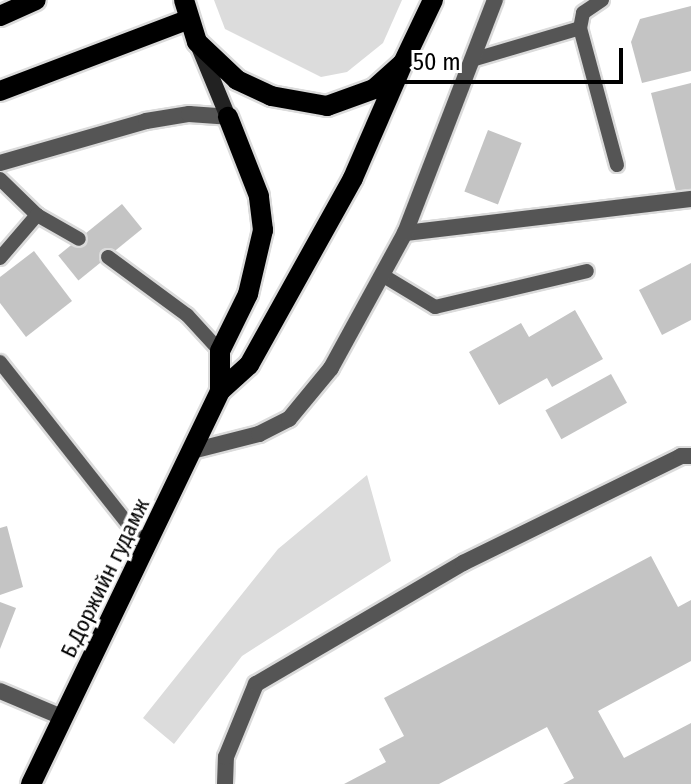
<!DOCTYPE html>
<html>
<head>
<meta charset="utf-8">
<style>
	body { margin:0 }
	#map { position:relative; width:691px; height:784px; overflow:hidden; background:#fff; font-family:"Fira Sans Condensed",sans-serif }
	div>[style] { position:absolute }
	.green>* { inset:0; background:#dcdcdc }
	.building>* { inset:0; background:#c4c4c4; transform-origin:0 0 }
	.roads { filter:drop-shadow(2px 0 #dbdbdb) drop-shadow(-2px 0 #dbdbdb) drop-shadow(0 2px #dbdbdb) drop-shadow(0 -2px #dbdbdb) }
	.service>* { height:14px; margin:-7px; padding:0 7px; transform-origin:7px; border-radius:7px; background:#555 }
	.minor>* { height:16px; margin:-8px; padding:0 8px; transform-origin:8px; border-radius:8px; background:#555 }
	.tertiary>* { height:16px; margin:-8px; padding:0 8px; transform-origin:8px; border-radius:8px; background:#555 }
	.secondary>* { height:16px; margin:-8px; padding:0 8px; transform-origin:8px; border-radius:8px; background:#222 }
	.primary>* { height:20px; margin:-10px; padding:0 10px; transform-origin:10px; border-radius:10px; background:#000 }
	span { translate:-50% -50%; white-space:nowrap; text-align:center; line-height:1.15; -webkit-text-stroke:7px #fff; paint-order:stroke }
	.street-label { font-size:22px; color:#000 }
	.scale { position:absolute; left:399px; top:48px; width:224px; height:36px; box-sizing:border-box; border:4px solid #000; border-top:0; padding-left:10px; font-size:24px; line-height:28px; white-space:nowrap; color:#000; -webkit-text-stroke:6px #fff; paint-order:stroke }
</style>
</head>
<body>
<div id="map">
	<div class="green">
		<i style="clip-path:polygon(214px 0,402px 0,383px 43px,347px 72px,321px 77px,225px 29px)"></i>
		<i style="clip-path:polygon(367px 475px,391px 561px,242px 656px,174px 744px,143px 718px,278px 549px)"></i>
	</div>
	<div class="building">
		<i style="clip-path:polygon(691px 6px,691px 71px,642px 83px,631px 42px,640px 19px)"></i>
		<i style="clip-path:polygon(691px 83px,691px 191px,677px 195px,651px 93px)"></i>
		<i style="left:488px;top:130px;width:36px;height:66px;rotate:21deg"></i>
		<i style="left:122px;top:204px;width:32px;height:82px;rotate:51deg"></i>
		<i style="clip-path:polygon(34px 251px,72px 301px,26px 337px,0 303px,0 277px)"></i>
		<i style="clip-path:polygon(691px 263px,691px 320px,662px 335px,639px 290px)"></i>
		<i style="clip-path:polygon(575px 310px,603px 359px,552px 387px,547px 378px,499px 405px,469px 352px,521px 323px,529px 337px)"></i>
		<i style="left:611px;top:374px;width:33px;height:75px;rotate:61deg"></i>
		<i style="clip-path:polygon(7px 526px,23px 587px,0 595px,0 528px)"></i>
		<i style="clip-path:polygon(651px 556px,678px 607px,691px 600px,691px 661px,598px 711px,624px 758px,691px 723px,691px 784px,563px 784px,574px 778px,547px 727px,439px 784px,344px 784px,386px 762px,379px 749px,404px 736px,384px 698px)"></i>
		<i style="clip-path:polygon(0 602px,16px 608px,0 649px)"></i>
	</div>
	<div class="roads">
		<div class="service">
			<i style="left:602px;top:0;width:23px;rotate:146deg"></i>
			<i style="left:583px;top:13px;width:15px;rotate:101deg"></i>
			<i style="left:580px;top:28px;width:142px;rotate:74.9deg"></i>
			<i style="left:475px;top:59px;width:109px;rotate:-16.4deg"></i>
			<i style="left:0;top:179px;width:52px;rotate:44.2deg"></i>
			<i style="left:37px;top:215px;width:48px;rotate:29.7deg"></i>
			<i style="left:108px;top:257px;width:98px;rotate:36.3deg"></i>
			<i style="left:187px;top:315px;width:49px;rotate:47.5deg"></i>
			<i style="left:0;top:258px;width:57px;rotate:-49.3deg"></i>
			<i style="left:382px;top:275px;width:62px;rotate:31.1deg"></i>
			<i style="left:435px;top:307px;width:156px;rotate:-13.3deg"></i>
			<i style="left:0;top:362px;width:237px;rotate:51.7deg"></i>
		</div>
		<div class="minor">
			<i style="left:405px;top:233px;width:288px;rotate:-6.8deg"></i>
			<i style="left:192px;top:451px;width:69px;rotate:-14.2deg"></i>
			<i style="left:259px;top:434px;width:34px;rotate:-27deg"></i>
			<i style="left:289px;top:419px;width:66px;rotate:-50.5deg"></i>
			<i style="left:331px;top:368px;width:154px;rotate:-61.3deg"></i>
			<i style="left:405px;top:233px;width:250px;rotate:-68.9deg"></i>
			<i style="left:0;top:691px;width:69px;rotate:22.9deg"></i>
			<i style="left:225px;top:784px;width:27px;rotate:-88deg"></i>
			<i style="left:226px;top:757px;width:79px;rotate:-67.7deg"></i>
			<i style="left:256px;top:684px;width:240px;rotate:-30.3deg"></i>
			<i style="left:463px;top:563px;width:243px;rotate:-26.1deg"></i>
			<i style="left:681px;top:456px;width:10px"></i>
		</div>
		<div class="tertiary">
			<i style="left:0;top:163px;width:152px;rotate:-16deg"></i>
			<i style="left:146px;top:121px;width:44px;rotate:-9.2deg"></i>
			<i style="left:189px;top:114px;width:39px;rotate:4deg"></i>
		</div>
		<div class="secondary">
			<i style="left:199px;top:47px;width:76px;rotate:67.5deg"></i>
		</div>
		<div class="primary">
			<i style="left:184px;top:0;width:44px;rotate:72.8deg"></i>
			<i style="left:197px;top:42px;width:55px;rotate:43.5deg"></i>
			<i style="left:237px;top:80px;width:38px;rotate:25deg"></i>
			<i style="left:271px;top:96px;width:57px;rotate:10.1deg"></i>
			<i style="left:327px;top:106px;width:50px;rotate:-19.9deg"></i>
			<i style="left:374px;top:89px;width:39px;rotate:-42deg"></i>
			<i style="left:403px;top:63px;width:70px;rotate:-64.5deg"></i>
			<i style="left:0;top:16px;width:39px;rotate:-24deg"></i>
			<i style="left:0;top:91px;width:200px;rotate:-20.8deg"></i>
			<i style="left:220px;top:391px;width:40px;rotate:-90deg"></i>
			<i style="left:220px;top:351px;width:64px;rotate:-63.8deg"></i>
			<i style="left:248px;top:294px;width:66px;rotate:-76.8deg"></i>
			<i style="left:263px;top:230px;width:34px;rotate:-97deg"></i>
			<i style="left:259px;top:196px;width:85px;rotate:-111.4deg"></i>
			<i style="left:31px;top:784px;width:436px;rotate:-64.3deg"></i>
			<i style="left:220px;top:391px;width:39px;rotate:-42deg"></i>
			<i style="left:249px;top:365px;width:214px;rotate:-60.9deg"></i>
			<i style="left:353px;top:178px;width:125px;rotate:-66.5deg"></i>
		</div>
	</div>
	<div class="street-label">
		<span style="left:105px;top:578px;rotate:-64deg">Б.Доржийн гудамж</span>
	</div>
	<div class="scale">50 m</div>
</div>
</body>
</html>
